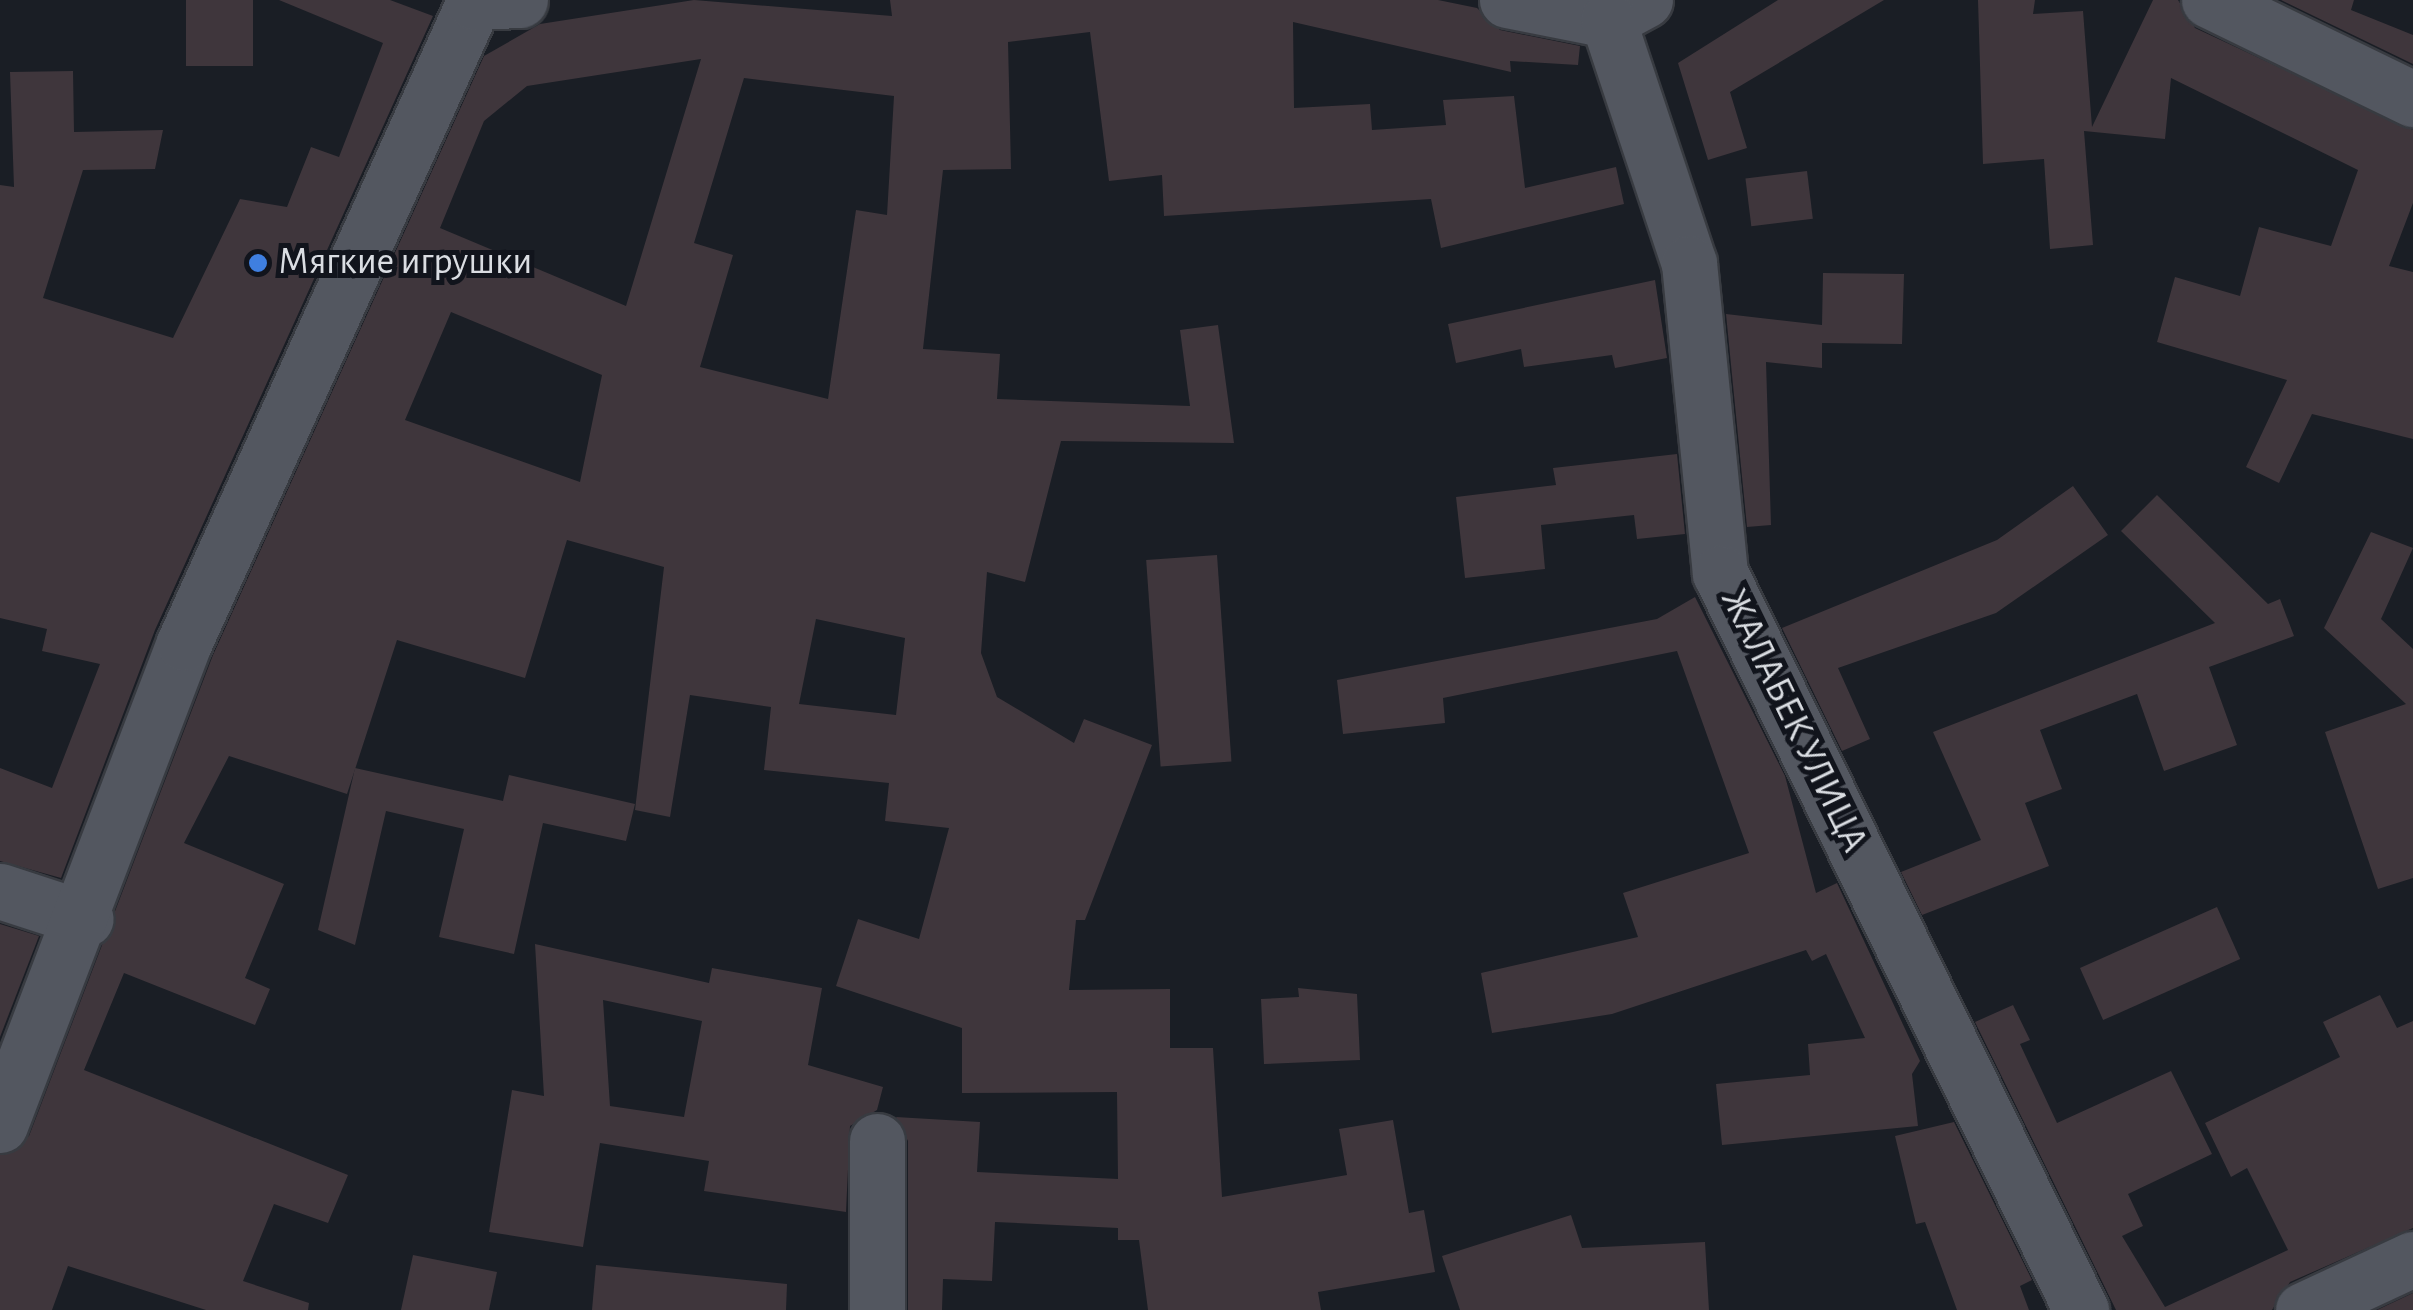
<!DOCTYPE html>
<html>
<head>
<meta charset="utf-8">
<style>
	body { margin:0 }
	#map { position:relative; width:2413px; height:1310px; overflow:hidden; background:#1a1e25; font-family:"Alegreya Sans",sans-serif }
	div>[style] { position:absolute }
	.building>* { inset:0; background:#3f363c; transform-origin:0 0 }
	.roads { filter:drop-shadow(2px 0 #383b41) drop-shadow(-2px 0 #383b41) drop-shadow(0 2px #383b41) drop-shadow(0 -2px #383b41) }
	.minor>* { height:55px; margin:-27.5px; padding:0 27.5px; transform-origin:27.5px; border-radius:27.5px; background:#535760 }
	.dots>* { width:28px; height:28px; translate:-50% -50%; box-sizing:border-box; border:5px solid #11141c; border-radius:50% }
	span { translate:-50% -50%; white-space:nowrap; text-align:center; line-height:1.15; -webkit-text-stroke:10px #11141c; paint-order:stroke }
	.poi-label { font-size:38px; color:#dadde2 }
	.left { translate:0 -50%; text-align:left }
	.street-label { font-size:38px; color:#dadde2 }
</style>
</head>
<body>
<div id="map">
	<div class="building">
		<i style="left:186px;top:0;width:67px;height:66px"></i>
		<i style="clip-path:polygon(279px 0,390px 0,433px 16px,155px 630px,61px 878px,0 861px,0 768px,52px 788px,100px 664px,42px 651px,47px 629px,0 618px,0 185px,14px 187px,10px 72px,73px 71px,74px 132px,163px 130px,155px 169px,83px 170px,43px 298px,173px 338px,240px 199px,287px 207px,311px 147px,339px 157px,383px 43px)"></i>
		<i style="clip-path:polygon(evenodd,694px 0,892px 16px,890px 0,1438px 0,1477px 8px,1500px 30px,1580px 46px,1578px 65px,1510px 61px,1511px 72px,1293px 22px,1294px 108px,1370px 104px,1372px 130px,1446px 125px,1443px 100px,1514px 96px,1525px 188px,1616px 167px,1624px 204px,1441px 248px,1431px 199px,1164px 216px,1162px 175px,1109px 181px,1090px 32px,1008px 42px,1011px 169px,943px 170px,923px 349px,1000px 354px,997px 399px,1190px 406px,1180px 330px,1218px 325px,1234px 443px,1061px 441px,1025px 582px,987px 572px,981px 653px,997px 697px,1074px 743px,1084px 719px,1152px 745px,1085px 920px,1076px 920px,1069px 990px,1170px 989px,1170px 1048px,1213px 1048px,1222px 1197px,1347px 1175px,1339px 1129px,1393px 1120px,1409px 1213px,1424px 1210px,1435px 1272px,1318px 1292px,1321px 1310px,1148px 1310px,1139px 1240px,1118px 1240px,1118px 1228px,995px 1222px,992px 1281px,943px 1279px,942px 1310px,908px 1310px,908px 1141px,896px 1117px,980px 1122px,977px 1172px,1118px 1179px,1117px 1092px,962px 1093px,962px 1028px,836px 986px,858px 919px,919px 939px,949px 828px,885px 821px,889px 783px,764px 770px,771px 707px,690px 695px,670px 817px,635px 810px,664px 567px,567px 540px,525px 678px,397px 640px,347px 794px,229px 756px,184px 843px,284px 884px,245px 978px,270px 989px,255px 1025px,124px 973px,84px 1070px,348px 1175px,328px 1223px,274px 1204px,243px 1281px,309px 1303px,308px 1310px,206px 1310px,68px 1266px,52px 1310px,0 1310px,0 1155px,29px 1136px,213px 655px,484px 56px,540px 24px,694px 0,701px 59px,626px 306px,440px 228px,484px 121px,527px 86px,701px 59px,694px 0,744px 78px,894px 96px,887px 215px,856px 210px,828px 399px,700px 367px,733px 255px,694px 243px,744px 78px,694px 0,451px 312px,602px 375px,580px 482px,405px 420px,451px 312px,694px 0,816px 619px,905px 638px,896px 715px,799px 704px,816px 619px)"></i>
		<i style="clip-path:polygon(1778px 0,1884px 0,1730px 92px,1747px 148px,1708px 160px,1678px 63px)"></i>
		<i style="clip-path:polygon(1978px 0,2035px 0,2033px 14px,2083px 11px,2092px 127px,2153px 0,2178px 0,2195px 28px,2413px 130px,2413px 203px,2389px 266px,2413px 272px,2413px 439px,2312px 414px,2279px 483px,2246px 467px,2287px 380px,2157px 342px,2175px 277px,2240px 296px,2259px 227px,2331px 246px,2358px 170px,2171px 78px,2165px 139px,2084px 131px,2093px 245px,2050px 249px,2044px 159px,1983px 164px)"></i>
		<i style="clip-path:polygon(2281px 0,2354px 0,2351px 10px,2413px 35px,2413px 64px)"></i>
		<i style="left:1807px;top:171px;width:48px;height:62px;rotate:83deg"></i>
		<i style="clip-path:polygon(1823px 273px,1904px 274px,1902px 344px,1822px 343px,1822px 368px,1766px 362px,1771px 525px,1747px 527px,1726px 314px,1822px 325px)"></i>
		<i style="clip-path:polygon(1655px 280px,1667px 358px,1615px 368px,1612px 355px,1524px 367px,1521px 349px,1456px 363px,1448px 324px)"></i>
		<i style="clip-path:polygon(1677px 454px,1685px 534px,1637px 539px,1634px 515px,1541px 525px,1545px 569px,1465px 578px,1456px 497px,1556px 485px,1553px 468px)"></i>
		<i style="clip-path:polygon(2073px 486px,2108px 535px,1996px 613px,1838px 668px,1870px 739px,1842px 751px,1782px 628px,1997px 540px)"></i>
		<i style="clip-path:polygon(2157px 495px,2268px 604px,2280px 599px,2294px 636px,2209px 667px,2237px 745px,2164px 771px,2137px 694px,2040px 730px,2062px 789px,2025px 803px,2049px 866px,1922px 915px,1901px 872px,1981px 840px,1933px 732px,2215px 623px,2121px 531px)"></i>
		<i style="clip-path:polygon(2371px 532px,2413px 548px,2381px 619px,2413px 649px,2413px 878px,2378px 889px,2325px 732px,2406px 704px,2324px 628px)"></i>
		<i style="left:1217px;top:555px;width:207px;height:71px;rotate:86deg"></i>
		<i style="clip-path:polygon(1695px 597px,1785px 776px,1816px 893px,1837px 883px,1920px 1061px,1912px 1074px,1918px 1126px,1722px 1145px,1716px 1084px,1810px 1075px,1808px 1044px,1865px 1038px,1826px 954px,1812px 961px,1806px 950px,1612px 1014px,1492px 1033px,1481px 973px,1638px 937px,1623px 893px,1749px 853px,1677px 651px,1443px 698px,1445px 723px,1343px 734px,1337px 680px,1657px 619px)"></i>
		<i style="clip-path:polygon(355px 768px,503px 801px,509px 775px,635px 804px,626px 841px,543px 823px,514px 954px,439px 937px,464px 829px,386px 811px,355px 945px,318px 930px)"></i>
		<i style="left:2217px;top:907px;width:57px;height:150px;rotate:66deg"></i>
		<i style="clip-path:polygon(0 924px,39px 936px,0 1037px)"></i>
		<i style="clip-path:polygon(evenodd,535px 944px,709px 983px,712px 968px,822px 988px,808px 1065px,883px 1087px,877px 1110px,850px 1126px,846px 1212px,704px 1191px,709px 1161px,600px 1143px,583px 1247px,489px 1232px,512px 1090px,544px 1096px,535px 944px,603px 1000px,702px 1021px,684px 1117px,610px 1106px,603px 1000px)"></i>
		<i style="clip-path:polygon(1298px 988px,1357px 994px,1360px 1060px,1264px 1064px,1261px 999px,1299px 997px)"></i>
		<i style="clip-path:polygon(2380px 995px,2397px 1028px,2413px 1021px,2413px 1228px,2290px 1282px,2272px 1310px,2116px 1310px,1975px 1022px,2013px 1005px,2030px 1040px,2020px 1044px,2057px 1123px,2171px 1071px,2212px 1154px,2128px 1194px,2143px 1226px,2122px 1236px,2165px 1307px,2288px 1250px,2247px 1168px,2231px 1177px,2205px 1123px,2340px 1057px,2323px 1022px)"></i>
		<i style="clip-path:polygon(1954px 1122px,2032px 1280px,2020px 1286px,2029px 1310px,1957px 1310px,1925px 1222px,1916px 1224px,1895px 1136px)"></i>
		<i style="clip-path:polygon(1571px 1215px,1582px 1248px,1705px 1242px,1709px 1310px,1460px 1310px,1442px 1256px)"></i>
		<i style="clip-path:polygon(413px 1255px,497px 1272px,489px 1310px,401px 1310px)"></i>
		<i style="clip-path:polygon(596px 1265px,787px 1284px,786px 1310px,592px 1310px)"></i>
		<i style="clip-path:polygon(2413px 1293px,2413px 1310px,2377px 1310px)"></i>
	</div>
	<div class="roads">
		<div class="minor">
			<i style="left:1507px;top:0;width:103px;rotate:11.2deg"></i>
			<i style="left:1645px;top:0;width:42px;rotate:151.6deg"></i>
			<i style="left:1608px;top:20px;width:256px;rotate:71.6deg"></i>
			<i style="left:1689px;top:263px;width:312px;rotate:84.3deg"></i>
			<i style="left:1720px;top:573px;width:821px;rotate:63.9deg"></i>
			<i style="left:2209px;top:0;width:227px;rotate:25.9deg"></i>
			<i style="left:0;top:891px;width:90px;rotate:18deg"></i>
			<i style="left:0;top:1125px;width:516px;rotate:-69.11deg"></i>
			<i style="left:184px;top:643px;width:704px;rotate:-65.66deg"></i>
			<i style="left:474px;top:2px;width:46px;rotate:-2.5deg"></i>
			<i style="left:877px;top:1141px;width:169px;rotate:90deg"></i>
			<i style="left:2303px;top:1310px;width:121px;rotate:-24.9deg"></i>
		</div>
	</div>
	<div class="dots">
		<i style="left:258px;top:263px;background:#3f7fe0"></i>
	</div>
	<div class="poi-label">
		<span class="left" style="left:278px;top:263px">Мягкие игрушки</span>
	</div>
	<div class="street-label">
		<span style="left:1793px;top:721px;rotate:64deg">ЖАЛАБЕК УЛИЦА</span>
	</div>
</div>
</body>
</html>
